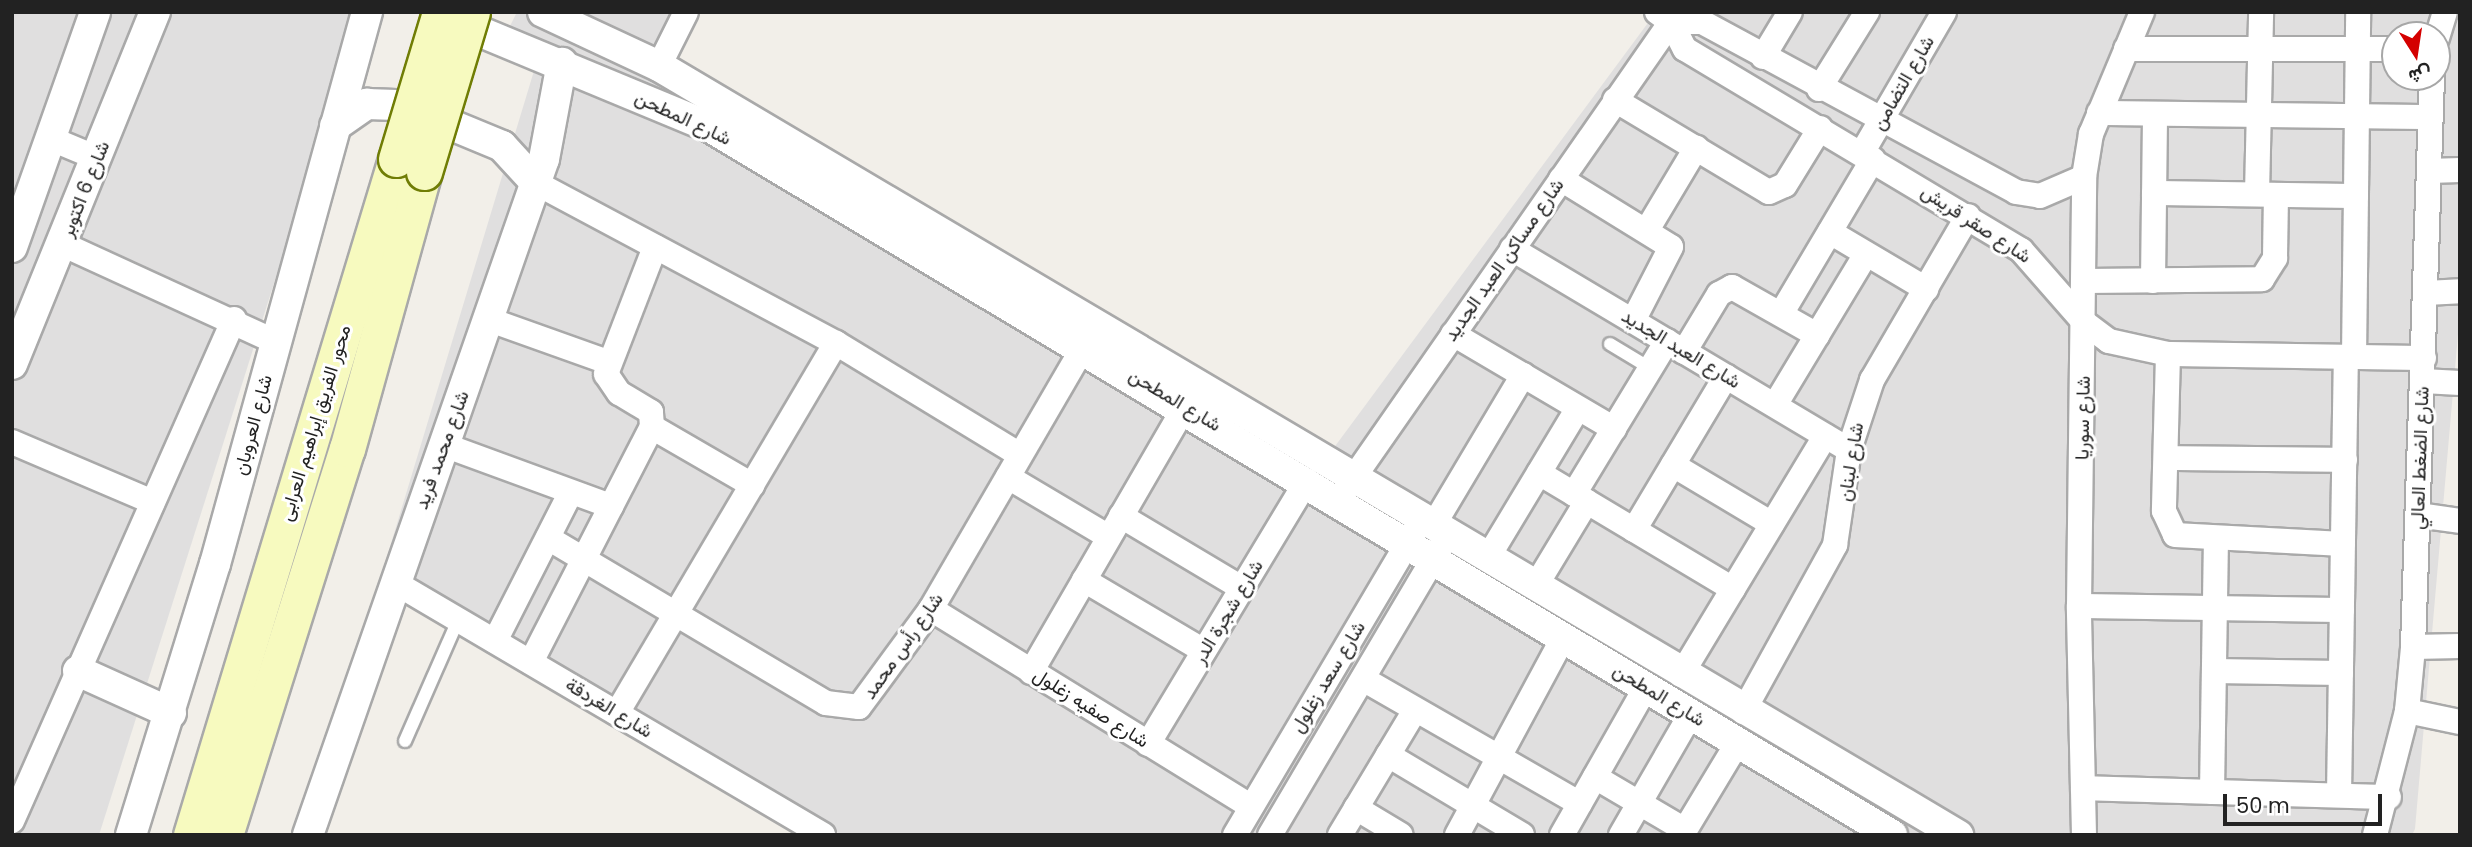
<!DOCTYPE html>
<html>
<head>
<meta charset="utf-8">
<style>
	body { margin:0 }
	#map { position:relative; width:2472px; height:847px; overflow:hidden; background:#f2efe9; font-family:Poppins,Vazirmatn,sans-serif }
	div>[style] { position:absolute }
	.residential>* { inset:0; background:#e0dfdf }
	.roads { filter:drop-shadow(2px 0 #a9a9a9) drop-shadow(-2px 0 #a9a9a9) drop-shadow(0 2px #a9a9a9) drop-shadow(0 -2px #a9a9a9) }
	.service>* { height:12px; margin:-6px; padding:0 6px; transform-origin:6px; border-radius:6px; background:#fff }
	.minor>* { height:24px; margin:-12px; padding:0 12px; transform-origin:12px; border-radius:12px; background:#fff }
	.tertiary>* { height:30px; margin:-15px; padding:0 15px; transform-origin:15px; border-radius:15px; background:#fff }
	.secondary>* { height:35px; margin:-17.5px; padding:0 17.5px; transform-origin:17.5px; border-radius:17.5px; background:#f7fabf }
	.bridges { filter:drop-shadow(2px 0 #707d05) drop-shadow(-2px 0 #707d05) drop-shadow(0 2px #707d05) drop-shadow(0 -2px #707d05) }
	.secondary-bridge>* { height:35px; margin:-17.5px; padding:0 17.5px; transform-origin:17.5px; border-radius:17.5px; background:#f7fabf }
	span { translate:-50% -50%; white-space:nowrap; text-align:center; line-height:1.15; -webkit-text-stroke:6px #fff; paint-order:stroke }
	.street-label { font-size:19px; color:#222 }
	.frame { position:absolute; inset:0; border:14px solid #222; pointer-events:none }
	.north { position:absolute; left:2381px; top:21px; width:70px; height:70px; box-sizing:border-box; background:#fff; border:2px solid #a7a7a7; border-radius:50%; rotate:168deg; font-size:19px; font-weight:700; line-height:28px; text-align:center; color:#222 }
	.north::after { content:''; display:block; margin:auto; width:24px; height:32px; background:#d40000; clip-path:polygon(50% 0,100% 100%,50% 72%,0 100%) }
	.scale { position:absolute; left:2223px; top:794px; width:159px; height:32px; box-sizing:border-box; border:4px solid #222; border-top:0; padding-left:9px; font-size:21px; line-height:24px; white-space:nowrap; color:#222; -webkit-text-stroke:5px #fff; paint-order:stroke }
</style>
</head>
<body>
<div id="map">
	<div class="residential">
		<i style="clip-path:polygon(12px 12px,360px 12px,99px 835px,12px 835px)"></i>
		<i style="clip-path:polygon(evenodd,517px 12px,699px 12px,658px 89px,728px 122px,1316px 472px,1656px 12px,2460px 12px,2460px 311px,2415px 829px,2412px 835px,842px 835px,383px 570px,543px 41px,509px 28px,517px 12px,2395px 35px,2437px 35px,2437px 77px,2395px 77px,2395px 35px)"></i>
	</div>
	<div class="roads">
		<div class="service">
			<i style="left:1610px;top:344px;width:47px;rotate:31deg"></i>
			<i style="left:405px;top:741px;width:132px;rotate:-66.3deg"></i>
		</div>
		<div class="minor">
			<i style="left:1657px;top:12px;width:17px;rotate:36deg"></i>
			<i style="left:1671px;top:22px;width:30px;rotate:63deg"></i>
			<i style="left:1685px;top:49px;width:392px;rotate:30.9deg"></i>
			<i style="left:2021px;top:250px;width:97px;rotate:48.8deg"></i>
			<i style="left:2085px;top:323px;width:30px;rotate:37deg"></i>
			<i style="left:2109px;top:341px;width:60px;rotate:12.4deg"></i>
			<i style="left:2168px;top:354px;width:256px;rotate:0.9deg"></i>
			<i style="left:1671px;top:22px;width:31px"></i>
			<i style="left:1702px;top:22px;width:357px;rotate:28.4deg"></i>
			<i style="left:2016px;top:192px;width:24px;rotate:9deg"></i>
			<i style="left:2040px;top:196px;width:48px;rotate:-23.4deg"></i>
			<i style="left:2437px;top:38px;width:27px;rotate:-73deg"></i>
			<i style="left:2126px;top:49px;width:269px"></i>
			<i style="left:1763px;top:57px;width:52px;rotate:-59deg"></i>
			<i style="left:659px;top:66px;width:60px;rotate:-63.4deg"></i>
			<i style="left:1819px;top:89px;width:91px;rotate:-58.1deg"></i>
			<i style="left:1615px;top:100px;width:179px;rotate:30.9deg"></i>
			<i style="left:1769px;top:192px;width:17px;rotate:-24deg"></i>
			<i style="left:1785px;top:185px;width:67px;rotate:-58.4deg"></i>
			<i style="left:2099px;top:113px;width:331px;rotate:0.7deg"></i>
			<i style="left:54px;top:140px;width:47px;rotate:22.7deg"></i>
			<i style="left:1862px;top:153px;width:163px;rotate:-59.8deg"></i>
			<i style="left:2429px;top:171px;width:31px;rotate:-2deg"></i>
			<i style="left:1561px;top:179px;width:129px;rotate:31.7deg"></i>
			<i style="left:1671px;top:247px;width:83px;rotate:117.2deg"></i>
			<i style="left:536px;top:183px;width:340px;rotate:28.1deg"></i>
			<i style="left:836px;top:343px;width:215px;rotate:31.3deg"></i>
			<i style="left:2154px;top:193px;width:202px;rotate:0.9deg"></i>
			<i style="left:2257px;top:194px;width:182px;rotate:-88.7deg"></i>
			<i style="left:1647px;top:230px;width:96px;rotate:-59.1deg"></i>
			<i style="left:1830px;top:232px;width:112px;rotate:30.7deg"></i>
			<i style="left:62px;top:244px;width:235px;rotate:24.6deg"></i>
			<i style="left:1512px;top:249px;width:392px;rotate:30.8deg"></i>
			<i style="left:2085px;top:281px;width:177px;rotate:-0.6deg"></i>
			<i style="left:2262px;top:279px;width:25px;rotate:-58deg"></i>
			<i style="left:2275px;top:258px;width:63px;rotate:-89.1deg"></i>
			<i style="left:2153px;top:281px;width:167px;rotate:-89.3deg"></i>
			<i style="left:2426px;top:293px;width:34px;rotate:-3deg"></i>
			<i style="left:1781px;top:314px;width:180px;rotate:-59.3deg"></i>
			<i style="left:490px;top:320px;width:125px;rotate:19.6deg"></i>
			<i style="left:1453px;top:334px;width:187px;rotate:30.5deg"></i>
			<i style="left:1684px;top:352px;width:68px;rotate:-58.9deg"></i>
			<i style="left:1719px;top:294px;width:15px;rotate:-28deg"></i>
			<i style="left:1732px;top:287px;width:98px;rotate:29.5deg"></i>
			<i style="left:2168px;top:354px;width:157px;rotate:91.5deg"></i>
			<i style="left:2164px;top:511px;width:26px;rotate:65deg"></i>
			<i style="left:2175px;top:535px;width:168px;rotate:3.1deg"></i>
			<i style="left:2354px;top:357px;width:345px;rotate:-89.3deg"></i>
			<i style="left:2423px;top:381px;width:37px;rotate:3deg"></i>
			<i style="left:1775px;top:405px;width:176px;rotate:-58.9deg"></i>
			<i style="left:652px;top:427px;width:116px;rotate:30.1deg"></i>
			<i style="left:12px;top:442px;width:153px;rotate:23.1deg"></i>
			<i style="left:444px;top:445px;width:178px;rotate:20.1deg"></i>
			<i style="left:2166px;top:458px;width:179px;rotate:0.6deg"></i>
			<i style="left:1673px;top:465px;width:115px;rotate:30.8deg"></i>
			<i style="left:1539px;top:473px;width:226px;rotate:30.9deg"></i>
			<i style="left:1008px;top:477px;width:117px;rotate:30.7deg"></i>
			<i style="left:1343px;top:493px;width:574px;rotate:-55.15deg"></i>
			<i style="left:1574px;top:494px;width:179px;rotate:-58.7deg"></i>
			<i style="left:2418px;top:515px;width:42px;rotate:8.1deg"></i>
			<i style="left:1121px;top:516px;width:141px;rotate:30.8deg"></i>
			<i style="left:1433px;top:526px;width:176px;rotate:-59.2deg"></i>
			<i style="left:1634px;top:530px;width:179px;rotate:-59.1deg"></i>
			<i style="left:548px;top:538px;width:323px;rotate:30.7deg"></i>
			<i style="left:826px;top:703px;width:33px;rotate:7deg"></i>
			<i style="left:859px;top:707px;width:122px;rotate:-53.7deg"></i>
			<i style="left:931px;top:609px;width:304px;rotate:-59.8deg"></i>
			<i style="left:1487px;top:559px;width:176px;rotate:-58.9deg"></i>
			<i style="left:1084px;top:580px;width:139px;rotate:30.6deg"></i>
			<i style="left:394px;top:582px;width:498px;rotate:30.5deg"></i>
			<i style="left:1535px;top:587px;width:100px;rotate:-58.8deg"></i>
			<i style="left:2079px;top:606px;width:263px;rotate:0.9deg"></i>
			<i style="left:931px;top:609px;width:376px;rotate:31.7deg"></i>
			<i style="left:495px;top:641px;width:167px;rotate:-63deg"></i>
			<i style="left:2413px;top:647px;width:47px;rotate:-1.2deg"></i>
			<i style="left:531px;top:662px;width:264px;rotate:-62.8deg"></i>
			<i style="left:652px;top:427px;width:15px;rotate:-94deg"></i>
			<i style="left:651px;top:412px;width:37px;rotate:-149deg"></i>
			<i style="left:619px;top:393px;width:23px;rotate:-124deg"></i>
			<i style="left:606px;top:374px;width:136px;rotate:-68.9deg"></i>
			<i style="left:2214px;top:671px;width:127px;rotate:0.9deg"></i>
			<i style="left:1031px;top:672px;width:307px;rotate:-59.9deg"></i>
			<i style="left:1681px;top:675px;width:279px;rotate:-58.9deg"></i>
			<i style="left:1363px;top:679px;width:250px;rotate:29.9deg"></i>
			<i style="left:2407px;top:711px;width:54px;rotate:11.7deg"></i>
			<i style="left:1743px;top:712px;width:191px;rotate:-61.1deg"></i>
			<i style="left:1835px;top:545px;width:96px;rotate:-81.6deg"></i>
			<i style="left:1849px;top:450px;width:74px;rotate:-71.8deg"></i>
			<i style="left:1872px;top:380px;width:190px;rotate:-59.7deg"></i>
			<i style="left:617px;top:713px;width:430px;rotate:-59.4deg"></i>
			<i style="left:1148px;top:744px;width:308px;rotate:-58.9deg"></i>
			<i style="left:1388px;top:755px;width:156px;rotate:30.8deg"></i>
			<i style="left:1595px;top:777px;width:104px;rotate:30.5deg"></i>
			<i style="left:2083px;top:788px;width:306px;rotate:1.7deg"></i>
			<i style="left:2212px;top:792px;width:252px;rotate:-89.1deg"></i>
			<i style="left:2339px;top:795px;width:438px;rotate:-89.1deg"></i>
			<i style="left:1356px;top:808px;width:52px;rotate:31deg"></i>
			<i style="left:12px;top:821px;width:549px;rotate:-66.14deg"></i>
			<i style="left:1235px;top:835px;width:367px;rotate:-59.4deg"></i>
			<i style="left:1270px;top:835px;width:336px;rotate:-59.4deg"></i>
			<i style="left:1340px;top:835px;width:146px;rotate:-59deg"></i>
			<i style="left:1457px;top:835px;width:224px;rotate:-61.7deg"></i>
			<i style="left:1562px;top:835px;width:170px;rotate:-60.4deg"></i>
			<i style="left:1621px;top:835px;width:140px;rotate:-60deg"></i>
			<i style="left:1682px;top:835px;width:109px;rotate:-58.9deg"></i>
			<i style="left:2084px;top:835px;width:229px;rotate:-91.3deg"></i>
			<i style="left:2079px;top:606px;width:429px;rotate:-89.3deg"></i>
			<i style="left:2084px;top:177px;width:44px;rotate:-80.8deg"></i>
			<i style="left:2091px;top:134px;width:132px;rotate:-67.3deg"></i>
			<i style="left:2375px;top:835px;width:128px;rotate:-75.5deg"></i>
			<i style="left:2407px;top:711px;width:64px;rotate:-84.6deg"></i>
			<i style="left:2413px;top:647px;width:570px;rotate:-88.09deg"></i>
		</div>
		<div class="tertiary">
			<i style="left:543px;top:12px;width:128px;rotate:25deg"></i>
			<i style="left:659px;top:66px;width:1510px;rotate:30.63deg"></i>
			<i style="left:447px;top:18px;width:285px;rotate:22.5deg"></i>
			<i style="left:710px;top:127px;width:1378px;rotate:30.92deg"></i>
			<i style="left:335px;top:126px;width:39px;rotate:-35deg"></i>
			<i style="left:367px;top:104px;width:36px;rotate:2deg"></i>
			<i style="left:403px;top:105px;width:107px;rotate:22.5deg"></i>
			<i style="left:502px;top:146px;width:50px;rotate:47.4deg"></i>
			<i style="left:12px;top:247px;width:249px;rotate:-70.5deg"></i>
			<i style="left:12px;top:364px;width:380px;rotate:-67.9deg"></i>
			<i style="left:78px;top:671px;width:102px;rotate:24.3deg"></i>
			<i style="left:131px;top:835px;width:284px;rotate:-72.8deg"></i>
			<i style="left:215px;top:564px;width:573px;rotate:-74.6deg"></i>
			<i style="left:308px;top:835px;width:716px;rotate:-70.76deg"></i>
			<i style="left:544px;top:159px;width:98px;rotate:-79.4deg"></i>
		</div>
		<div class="secondary">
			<i style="left:191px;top:835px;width:706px;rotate:-73.13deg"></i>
			<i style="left:225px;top:835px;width:405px;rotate:-72.5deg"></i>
			<i style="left:347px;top:449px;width:288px;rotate:-74.5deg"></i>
		</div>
	</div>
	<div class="bridges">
		<div class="secondary-bridge">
			<i style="left:396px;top:159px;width:153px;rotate:-73.3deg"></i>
			<i style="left:424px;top:172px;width:167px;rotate:-73.3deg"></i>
		</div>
	</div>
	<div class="street-label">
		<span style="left:1903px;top:83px;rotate:-60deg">شارع التضامن</span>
		<span style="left:683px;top:118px;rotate:25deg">شارع المطحن</span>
		<span style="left:85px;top:189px;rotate:-68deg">شارع 6 اكتوبر</span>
		<span style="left:1976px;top:224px;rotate:33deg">شارع صقر قريش</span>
		<span style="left:1504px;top:260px;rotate:-55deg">شارع مساكن العبد الجديد</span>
		<span style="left:1681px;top:349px;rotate:31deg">شارع العبد الجديد</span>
		<span style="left:1175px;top:400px;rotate:31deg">شارع المطحن</span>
		<span style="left:2083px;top:418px;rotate:-89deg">شارع سوريا</span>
		<span style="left:315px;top:423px;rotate:-73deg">محور الفريق إبراهيم العرابى</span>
		<span style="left:253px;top:425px;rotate:-75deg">شارع العروبان</span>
		<span style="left:442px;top:450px;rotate:-70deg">شارع محمد فريد</span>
		<span style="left:2420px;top:458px;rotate:-88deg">شارع الضغط العالي</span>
		<span style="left:1851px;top:462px;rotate:-81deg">شارع لبنان</span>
		<span style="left:1228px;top:612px;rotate:-59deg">شارع شجرة الدر</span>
		<span style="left:903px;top:646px;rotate:-55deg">شارع رأس محمد</span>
		<span style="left:1328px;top:677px;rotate:-59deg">شارع سعد زغلول</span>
		<span style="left:1659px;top:695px;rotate:31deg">شارع المطحن</span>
		<span style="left:609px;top:708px;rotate:31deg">شارع الغردقة</span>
		<span style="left:1091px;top:708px;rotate:32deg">شارع صفيه زغلول</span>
	</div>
	<div class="frame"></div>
	<div class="north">ش</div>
	<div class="scale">50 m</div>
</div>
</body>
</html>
